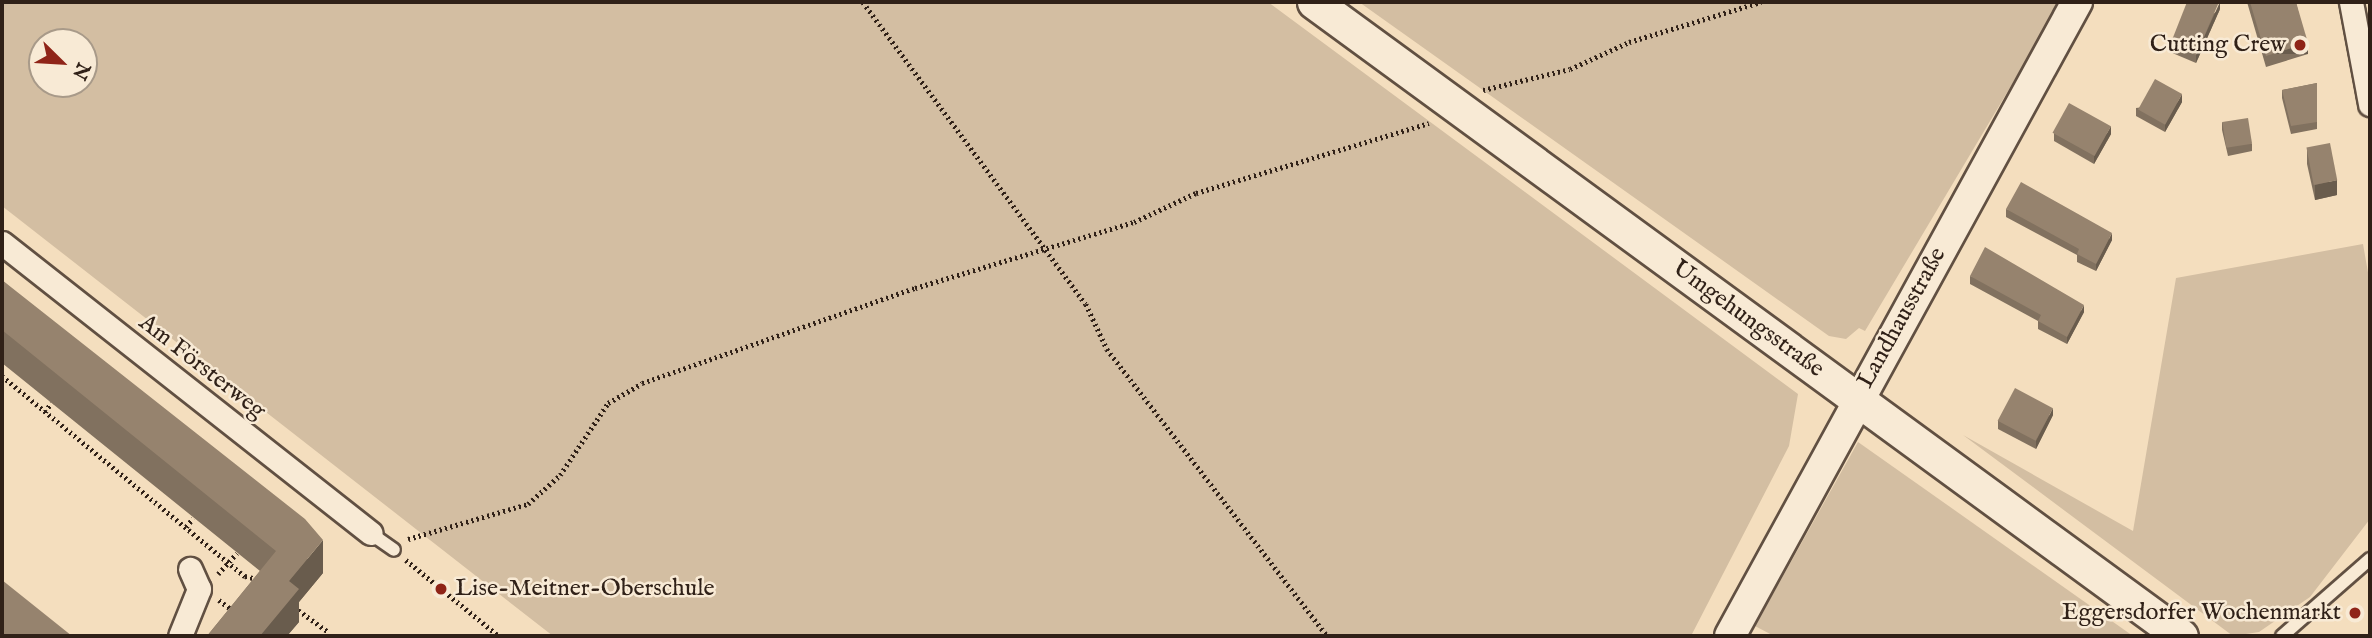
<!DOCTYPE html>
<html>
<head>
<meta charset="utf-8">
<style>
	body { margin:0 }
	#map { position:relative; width:2372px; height:638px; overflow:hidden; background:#f4debe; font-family:"IM FELL English",serif }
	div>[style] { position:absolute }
	.green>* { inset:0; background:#d3bea2 }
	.path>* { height:4.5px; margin-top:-2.25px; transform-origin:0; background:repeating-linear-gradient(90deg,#302118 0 2px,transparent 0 5.5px) }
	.roads { filter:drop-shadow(2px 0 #615042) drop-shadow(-2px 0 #615042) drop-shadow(0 2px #615042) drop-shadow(0 -2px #615042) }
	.service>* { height:12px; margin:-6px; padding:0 6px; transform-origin:6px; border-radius:6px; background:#f8ead5 }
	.minor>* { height:23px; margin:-11.5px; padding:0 11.5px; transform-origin:11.5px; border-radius:11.5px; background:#f8ead5 }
	.tertiary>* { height:30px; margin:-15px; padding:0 15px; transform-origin:15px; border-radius:15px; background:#f8ead5 }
	.secondary>* { height:33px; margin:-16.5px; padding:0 16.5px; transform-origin:16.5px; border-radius:16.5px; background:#f8ead5 }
	.wall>* { inset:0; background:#81715f }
	.shaded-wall>* { inset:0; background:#695c4d; transform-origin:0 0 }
	.building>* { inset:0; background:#96836e; transform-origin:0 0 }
	.dots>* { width:19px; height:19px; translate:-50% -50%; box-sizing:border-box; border:4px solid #f8ead5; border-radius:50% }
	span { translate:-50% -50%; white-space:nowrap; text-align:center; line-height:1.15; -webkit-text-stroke:5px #f8ead5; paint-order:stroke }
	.poi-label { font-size:24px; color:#302118 }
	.right { translate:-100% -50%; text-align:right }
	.left { translate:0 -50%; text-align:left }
	.street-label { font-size:24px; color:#302118 }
	.frame { position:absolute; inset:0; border:4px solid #302118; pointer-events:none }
	.north { position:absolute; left:28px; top:28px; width:70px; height:70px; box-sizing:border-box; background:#f8ead5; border:2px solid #a89a89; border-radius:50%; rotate:114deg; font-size:19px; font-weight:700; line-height:28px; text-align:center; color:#302118 }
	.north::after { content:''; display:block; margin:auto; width:24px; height:32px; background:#8f2418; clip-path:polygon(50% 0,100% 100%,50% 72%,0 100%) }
</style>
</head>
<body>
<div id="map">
	<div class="green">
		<i style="clip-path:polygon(evenodd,2px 2px,1268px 2px,1798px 394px,1789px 446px,1691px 636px,553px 636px,2px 206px,2px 2px,42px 42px,84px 42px,84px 84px,42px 84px,42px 42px)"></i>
		<i style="clip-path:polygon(1359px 2px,2061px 2px,1865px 331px,1859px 328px,1846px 339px,1829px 336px)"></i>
		<i style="clip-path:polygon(2363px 244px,2370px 284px,2370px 519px,2310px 597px,2259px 632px,2233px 636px,1963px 435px,2133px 531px,2176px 278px)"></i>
		<i style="clip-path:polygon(1858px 442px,2133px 636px,1774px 636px,1755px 626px)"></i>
	</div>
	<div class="path">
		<i style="left:863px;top:2px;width:375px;rotate:53.6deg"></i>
		<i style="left:1086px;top:304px;width:50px;rotate:65deg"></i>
		<i style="left:1107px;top:349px;width:362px;rotate:52.5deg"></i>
		<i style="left:1483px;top:90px;width:89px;rotate:-13.6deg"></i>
		<i style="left:1570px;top:69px;width:65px;rotate:-24.6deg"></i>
		<i style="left:1629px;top:42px;width:138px;rotate:-16.9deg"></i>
		<i style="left:2px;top:376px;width:315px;rotate:39.5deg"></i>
		<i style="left:245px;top:576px;width:12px;rotate:14deg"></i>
		<i style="left:45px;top:412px;width:11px;rotate:-56deg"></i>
		<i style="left:186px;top:527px;width:11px;rotate:-52deg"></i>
		<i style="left:408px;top:539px;width:125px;rotate:-16.3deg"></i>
		<i style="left:528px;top:504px;width:43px;rotate:-42.2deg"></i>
		<i style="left:560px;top:475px;width:87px;rotate:-56.3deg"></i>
		<i style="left:608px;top:403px;width:39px;rotate:-30deg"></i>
		<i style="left:642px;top:383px;width:289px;rotate:-19.2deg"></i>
		<i style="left:915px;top:288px;width:229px;rotate:-16.8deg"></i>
		<i style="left:1134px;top:222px;width:68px;rotate:-25.1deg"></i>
		<i style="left:1196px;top:193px;width:243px;rotate:-16.7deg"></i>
		<i style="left:406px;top:560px;width:120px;rotate:39.3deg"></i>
		<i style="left:218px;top:574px;width:28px;rotate:-48deg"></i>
		<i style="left:219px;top:600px;width:20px;rotate:37deg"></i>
		<i style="left:294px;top:607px;width:41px;rotate:36deg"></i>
	</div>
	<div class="roads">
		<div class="service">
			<i style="left:370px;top:533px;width:29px;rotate:35deg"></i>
			<i style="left:2282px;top:636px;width:117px;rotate:-41.2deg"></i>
		</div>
		<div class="minor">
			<i style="left:2351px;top:2px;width:104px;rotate:79.4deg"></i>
			<i style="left:2px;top:243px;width:469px;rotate:38.2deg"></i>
			<i style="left:180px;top:636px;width:51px;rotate:-68deg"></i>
			<i style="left:199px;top:589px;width:22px;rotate:-114deg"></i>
		</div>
		<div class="tertiary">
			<i style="left:1730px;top:636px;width:723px;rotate:-61.31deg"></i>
		</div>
		<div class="secondary">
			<i style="left:1314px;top:2px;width:1074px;rotate:36.18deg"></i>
		</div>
	</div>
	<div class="wall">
		<i style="clip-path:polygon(2247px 2px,2296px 2px,2308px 54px,2266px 67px)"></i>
		<i style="clip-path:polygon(2220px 9px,2196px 63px,2170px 52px,2170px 45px)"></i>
		<i style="clip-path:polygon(2317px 83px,2317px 129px,2291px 134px,2282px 98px,2282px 90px)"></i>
		<i style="clip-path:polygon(2182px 102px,2165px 132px,2136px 116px,2136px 108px)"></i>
		<i style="clip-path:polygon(2222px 122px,2252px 144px,2252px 151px,2228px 156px,2222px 130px)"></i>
		<i style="clip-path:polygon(2054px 133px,2111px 134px,2094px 164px,2054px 141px)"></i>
		<i style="clip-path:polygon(2307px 149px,2337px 195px,2315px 200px,2307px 164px)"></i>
		<i style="clip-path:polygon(2006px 209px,2112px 240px,2096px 271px,2077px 262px,2077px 255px,2006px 217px)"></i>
		<i style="clip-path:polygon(1970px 276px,2084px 312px,2067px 344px,2038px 329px,2038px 321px,1970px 284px)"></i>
		<i style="clip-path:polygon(2px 280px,323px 573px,299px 602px,299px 622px,287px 636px,207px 636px,260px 571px,2px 363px)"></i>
		<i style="clip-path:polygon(2053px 415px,2036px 449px,1998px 429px,1998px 421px)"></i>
	</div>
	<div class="shaded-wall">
		<i style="clip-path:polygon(2220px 2px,2220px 9px,2196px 63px,2196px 55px)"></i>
		<i style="left:2308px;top:43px;width:11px;height:44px;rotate:90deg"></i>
		<i style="clip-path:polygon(2182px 94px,2182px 102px,2165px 132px,2165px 124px)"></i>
		<i style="clip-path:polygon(2111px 126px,2111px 134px,2094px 164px,2094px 156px)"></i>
		<i style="clip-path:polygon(2337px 180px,2337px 195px,2315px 200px,2315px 185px)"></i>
		<i style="clip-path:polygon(2112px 233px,2112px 240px,2096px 271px,2096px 264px)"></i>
		<i style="clip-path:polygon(2084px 305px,2084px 312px,2067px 344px,2067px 337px)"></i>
		<i style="clip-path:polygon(2053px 408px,2053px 415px,2036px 449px,2036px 441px)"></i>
		<i style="clip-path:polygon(323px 540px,323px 573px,299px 602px,299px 622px,287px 636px,260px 636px,289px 581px)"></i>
	</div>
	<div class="building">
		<i style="clip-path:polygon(2187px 2px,2219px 2px,2196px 55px,2170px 45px)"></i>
		<i style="clip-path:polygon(2250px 2px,2296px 2px,2308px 43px,2266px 56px)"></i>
		<i style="left:2155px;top:79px;width:31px;height:35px;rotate:29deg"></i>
		<i style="clip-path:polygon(2317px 83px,2317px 122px,2291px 126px,2282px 90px)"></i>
		<i style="left:2069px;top:103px;width:48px;height:34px;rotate:29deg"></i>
		<i style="left:2248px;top:118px;width:26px;height:26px;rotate:81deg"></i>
		<i style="left:2330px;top:143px;width:38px;height:24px;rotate:79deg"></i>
		<i style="clip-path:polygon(2021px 182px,2112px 233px,2096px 264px,2077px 254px,2079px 249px,2006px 209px)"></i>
		<i style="clip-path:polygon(1985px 247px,2084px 305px,2067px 337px,2038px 321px,2041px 315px,1970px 276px)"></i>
		<i style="clip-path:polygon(2px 280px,305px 519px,323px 540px,289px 581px,299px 589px,260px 636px,207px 636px,276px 551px,2px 330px)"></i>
		<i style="left:2015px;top:388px;width:43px;height:37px;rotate:28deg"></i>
		<i style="clip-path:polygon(2px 580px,72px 636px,4px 636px,2px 634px)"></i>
	</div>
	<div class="dots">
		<i style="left:2300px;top:45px;background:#8f2418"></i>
		<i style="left:441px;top:589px;background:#8f2418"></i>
		<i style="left:2355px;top:613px;background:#8f2418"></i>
	</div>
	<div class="poi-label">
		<span class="right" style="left:2286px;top:45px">Cutting Crew</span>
		<span class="left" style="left:455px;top:589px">Lise-Meitner-Oberschule</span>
		<span class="right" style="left:2341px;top:613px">Eggersdorfer Wochenmarkt</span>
	</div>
	<div class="street-label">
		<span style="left:1902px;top:318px;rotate:-61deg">Landhausstraße</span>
		<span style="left:1748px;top:319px;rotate:36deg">Umgehungsstraße</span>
		<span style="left:202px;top:367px;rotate:38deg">Am Försterweg</span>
	</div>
	<div class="frame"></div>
	<div class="north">N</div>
</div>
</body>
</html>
